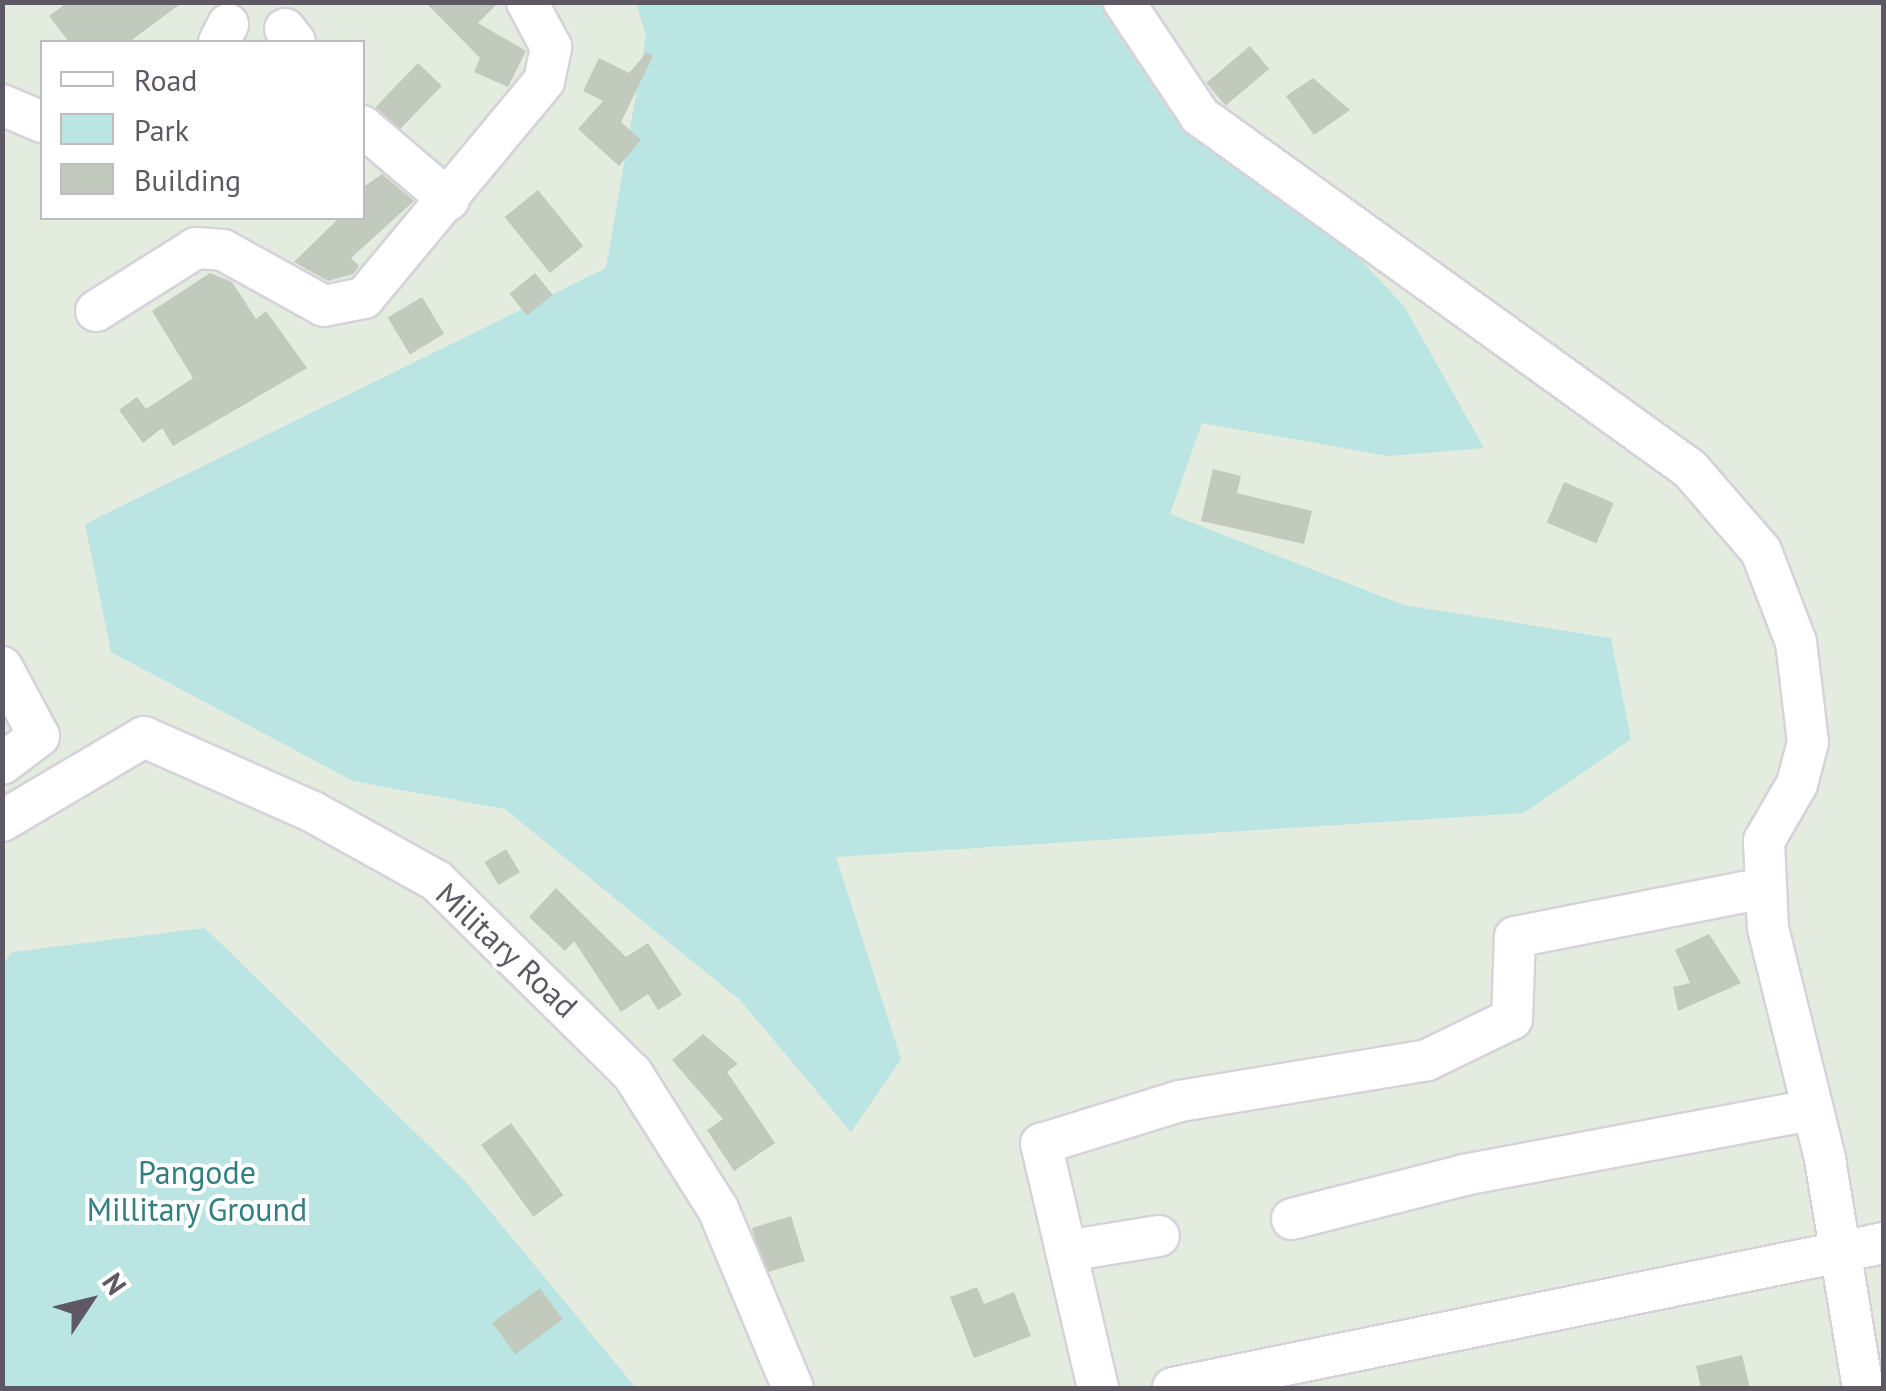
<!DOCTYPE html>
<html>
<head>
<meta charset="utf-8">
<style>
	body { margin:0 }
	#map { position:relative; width:1886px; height:1391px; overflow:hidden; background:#e3ecdf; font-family:"PT Sans",sans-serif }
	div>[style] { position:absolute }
	.green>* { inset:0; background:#bae5e3 }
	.building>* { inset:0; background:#c2cabe; transform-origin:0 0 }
	.roads { filter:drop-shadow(2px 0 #d7d2da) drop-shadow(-2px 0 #d7d2da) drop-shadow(0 2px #d7d2da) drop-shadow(0 -2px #d7d2da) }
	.minor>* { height:40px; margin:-20px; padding:0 20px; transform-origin:20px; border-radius:20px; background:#fff }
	span { translate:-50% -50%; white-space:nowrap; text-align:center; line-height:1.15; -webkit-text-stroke:8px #fff; paint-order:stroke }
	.street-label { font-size:32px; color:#5d5861 }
	.park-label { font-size:32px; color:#317f80 }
	.frame { position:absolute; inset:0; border:5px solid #5d5861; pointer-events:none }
	.legend { position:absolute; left:40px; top:40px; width:325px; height:180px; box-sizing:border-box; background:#fff; border:2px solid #bebcc0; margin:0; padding:12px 18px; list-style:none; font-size:30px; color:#5d5861 }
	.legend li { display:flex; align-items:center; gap:20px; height:50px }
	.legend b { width:50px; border:2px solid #bebcc0 }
	.north { position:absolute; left:40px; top:1251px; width:100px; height:100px; -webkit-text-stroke:8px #fff; paint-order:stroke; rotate:55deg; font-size:28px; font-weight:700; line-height:40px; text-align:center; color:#5d5861 }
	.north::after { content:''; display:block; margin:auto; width:35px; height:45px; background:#5d5861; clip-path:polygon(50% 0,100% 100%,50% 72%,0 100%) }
</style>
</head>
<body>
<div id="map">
	<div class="green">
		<i style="clip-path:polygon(636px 3px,1119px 3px,1404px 306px,1484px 448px,1389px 456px,1202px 423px,1170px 514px,1404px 605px,1611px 638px,1631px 739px,1524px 813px,836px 857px,901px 1059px,851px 1132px,740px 1000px,505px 809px,353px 781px,111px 652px,85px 524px,606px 268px,646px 36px)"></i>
		<i style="clip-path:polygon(205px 928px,465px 1181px,636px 1388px,3px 1388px,2px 964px,13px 952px)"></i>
	</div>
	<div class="building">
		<i style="clip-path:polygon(68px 2px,183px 2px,129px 42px,69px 42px,49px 16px)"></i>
		<i style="clip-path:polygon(425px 2px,499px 2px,478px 23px,526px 51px,508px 87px,474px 72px,480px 58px)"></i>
		<i style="left:1250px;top:46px;width:30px;height:57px;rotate:50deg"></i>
		<i style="clip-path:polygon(647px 52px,653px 56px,621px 122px,641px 140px,619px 166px,578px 129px,603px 101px,583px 91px,599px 58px,629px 73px)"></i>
		<i style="left:418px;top:63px;width:33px;height:61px;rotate:44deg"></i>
		<i style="clip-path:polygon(1313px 78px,1350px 110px,1314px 135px,1286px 96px)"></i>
		<i style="clip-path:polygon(382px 174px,414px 201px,351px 258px,359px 266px,353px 274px,328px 281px,294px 262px,339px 218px,362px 218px,362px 188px)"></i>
		<i style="left:538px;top:190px;width:72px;height:43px;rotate:51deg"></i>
		<i style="clip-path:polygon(210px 273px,232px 282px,256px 319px,266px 311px,307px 368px,173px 446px,162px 428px,143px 443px,119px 410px,137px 397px,146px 409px,193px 378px,152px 311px)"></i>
		<i style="left:535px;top:273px;width:28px;height:33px;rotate:51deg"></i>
		<i style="left:422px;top:297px;width:43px;height:40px;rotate:59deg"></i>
		<i style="clip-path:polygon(1213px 469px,1241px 476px,1237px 493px,1312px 511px,1304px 544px,1201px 521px)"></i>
		<i style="left:1564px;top:482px;width:54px;height:44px;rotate:23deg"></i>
		<i style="left:506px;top:849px;width:27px;height:25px;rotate:59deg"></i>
		<i style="clip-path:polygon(556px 888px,626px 957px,648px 943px,682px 995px,658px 1010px,648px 994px,621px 1012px,574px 941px,565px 951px,529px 917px)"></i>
		<i style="clip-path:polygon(1709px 934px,1741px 983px,1678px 1011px,1673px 987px,1690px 983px,1675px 950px)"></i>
		<i style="clip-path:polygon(703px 1034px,738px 1064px,727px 1072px,775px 1143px,734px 1171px,707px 1130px,723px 1119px,672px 1060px)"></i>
		<i style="left:511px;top:1123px;width:89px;height:37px;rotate:54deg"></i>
		<i style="left:791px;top:1216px;width:47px;height:41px;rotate:73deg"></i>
		<i style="clip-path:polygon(977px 1287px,984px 1304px,1014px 1292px,1031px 1336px,974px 1358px,950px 1297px)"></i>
		<i style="left:540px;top:1288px;width:39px;height:59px;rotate:54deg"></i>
		<i style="clip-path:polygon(1742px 1355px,1750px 1388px,1701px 1388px,1696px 1366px)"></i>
	</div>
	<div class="roads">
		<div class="minor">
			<i style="left:1124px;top:2px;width:137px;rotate:56.3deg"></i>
			<i style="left:1200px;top:116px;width:604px;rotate:35.77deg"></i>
			<i style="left:1690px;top:469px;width:108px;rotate:49.1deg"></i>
			<i style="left:1761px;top:551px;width:97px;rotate:69deg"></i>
			<i style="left:1796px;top:642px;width:101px;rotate:83.2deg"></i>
			<i style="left:1808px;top:742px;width:43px;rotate:104.7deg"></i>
			<i style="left:1797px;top:784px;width:66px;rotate:120.1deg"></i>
			<i style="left:1764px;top:841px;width:87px;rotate:87.4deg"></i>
			<i style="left:1768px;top:928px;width:238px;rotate:76.1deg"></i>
			<i style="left:1825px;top:1159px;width:232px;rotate:80.6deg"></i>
			<i style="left:285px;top:29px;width:16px;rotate:52deg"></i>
			<i style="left:219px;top:42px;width:20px;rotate:-63deg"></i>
			<i style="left:2px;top:105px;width:43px;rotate:23deg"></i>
			<i style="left:362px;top:126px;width:114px;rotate:40.4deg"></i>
			<i style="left:96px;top:311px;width:118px;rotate:-32.2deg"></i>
			<i style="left:196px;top:248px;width:27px;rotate:4deg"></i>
			<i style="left:223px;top:250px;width:115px;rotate:29deg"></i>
			<i style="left:324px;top:306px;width:41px;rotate:-11.3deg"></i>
			<i style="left:364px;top:298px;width:282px;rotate:-50.3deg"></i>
			<i style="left:544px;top:81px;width:35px;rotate:-78deg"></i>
			<i style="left:551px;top:47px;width:51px;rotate:-118.1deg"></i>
			<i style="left:2px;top:667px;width:78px;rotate:61.8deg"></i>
			<i style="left:39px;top:736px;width:46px;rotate:142.9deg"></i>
			<i style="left:2px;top:821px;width:165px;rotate:-30.6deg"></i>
			<i style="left:144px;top:737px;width:185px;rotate:23.9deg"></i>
			<i style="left:313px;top:812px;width:142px;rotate:29.1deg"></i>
			<i style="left:437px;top:881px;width:274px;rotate:44.6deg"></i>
			<i style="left:632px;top:1073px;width:161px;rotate:57.7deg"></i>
			<i style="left:718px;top:1209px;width:194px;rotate:67.3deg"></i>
			<i style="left:1292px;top:1219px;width:178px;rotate:-14.3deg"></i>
			<i style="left:1464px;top:1175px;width:354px;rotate:-10.6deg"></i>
			<i style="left:1066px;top:1251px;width:94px;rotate:-9.2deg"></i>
			<i style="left:1098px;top:1388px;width:251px;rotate:-103.1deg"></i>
			<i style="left:1041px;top:1144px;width:145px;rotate:-17.2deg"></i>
			<i style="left:1180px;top:1101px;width:250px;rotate:-9.4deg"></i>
			<i style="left:1427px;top:1060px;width:94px;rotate:-25.8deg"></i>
			<i style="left:1512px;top:1019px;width:82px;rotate:-87.9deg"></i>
			<i style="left:1515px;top:937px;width:254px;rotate:-11.1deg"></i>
			<i style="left:1173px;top:1388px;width:726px;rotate:-11.53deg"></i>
		</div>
	</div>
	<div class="street-label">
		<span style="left:507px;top:950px;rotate:43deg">Military Road</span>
	</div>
	<div class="park-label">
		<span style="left:197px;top:1191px">Pangode<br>Millitary Ground</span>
	</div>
	<div class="frame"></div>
	<ul class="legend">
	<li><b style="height:12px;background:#fff"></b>Road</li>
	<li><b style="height:28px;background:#bae5e3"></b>Park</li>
	<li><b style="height:28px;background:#c2cabe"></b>Building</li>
	</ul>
	<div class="north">N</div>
</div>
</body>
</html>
